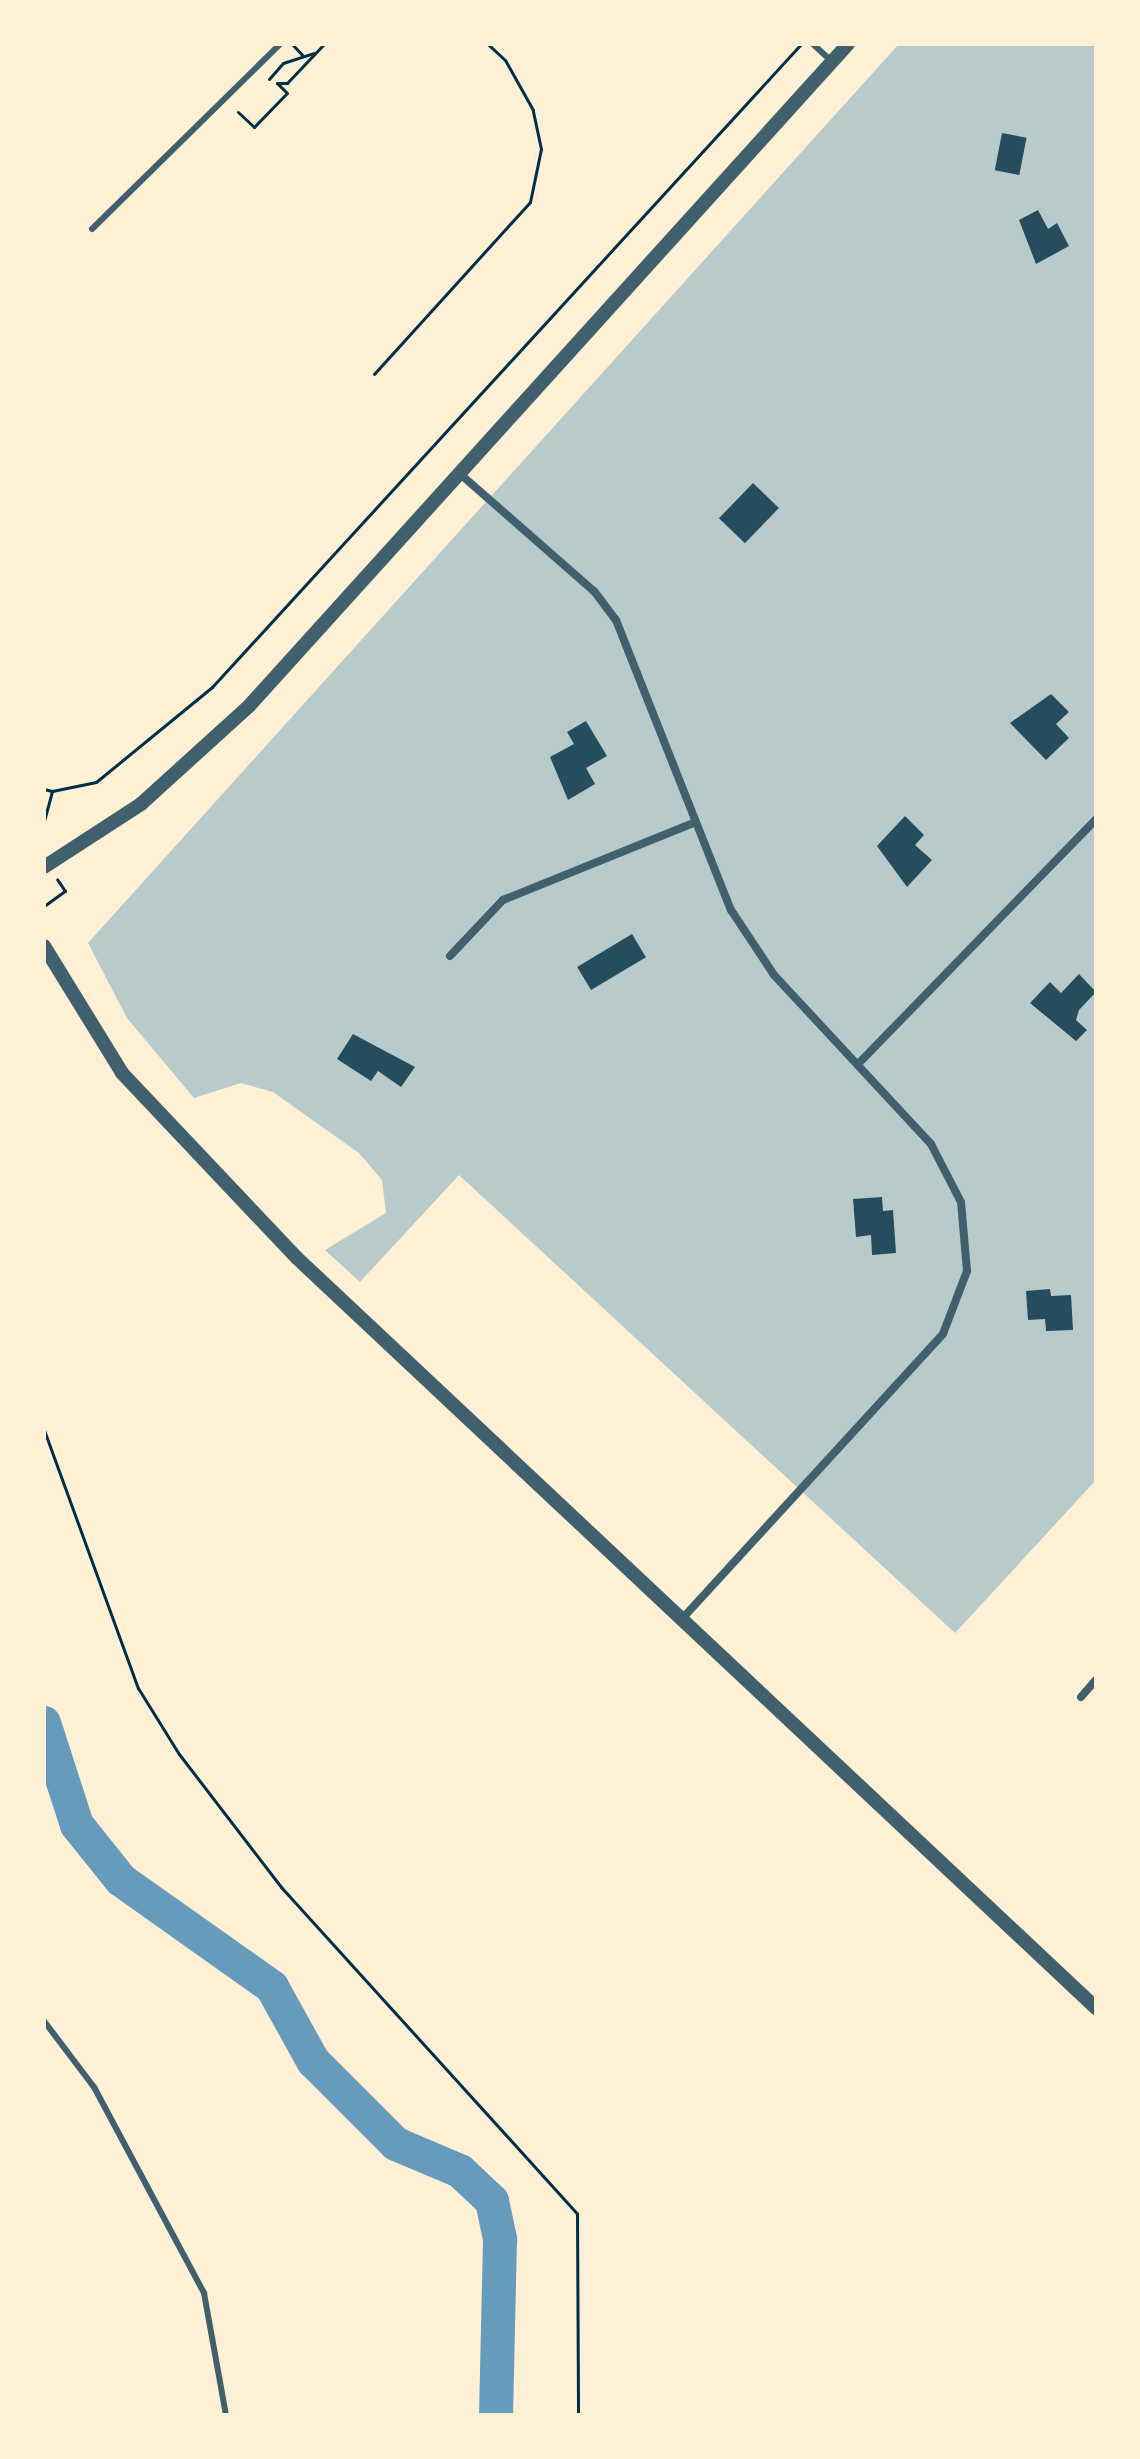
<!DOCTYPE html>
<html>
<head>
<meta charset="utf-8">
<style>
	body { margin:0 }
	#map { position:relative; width:1140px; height:2459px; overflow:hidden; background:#fdf0d5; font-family:"Exo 2",sans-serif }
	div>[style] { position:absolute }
	.green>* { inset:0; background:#b9caca }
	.river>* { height:34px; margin:-17px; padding:0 17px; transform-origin:17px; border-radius:17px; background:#669bbc }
	.building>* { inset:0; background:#264d5e; transform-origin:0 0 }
	.path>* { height:3px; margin:-1.5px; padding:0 1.5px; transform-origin:1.5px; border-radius:1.5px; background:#003049 }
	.service>* { height:6px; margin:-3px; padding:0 3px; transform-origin:3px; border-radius:3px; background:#3f606c }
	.minor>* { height:8px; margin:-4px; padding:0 4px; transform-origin:4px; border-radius:4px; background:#3f606c }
	.tertiary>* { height:14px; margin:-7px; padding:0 7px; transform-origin:7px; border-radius:7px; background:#3f606c }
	span { translate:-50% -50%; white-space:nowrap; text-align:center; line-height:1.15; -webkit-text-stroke:6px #fdf0d5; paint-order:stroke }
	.frame { position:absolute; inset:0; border:46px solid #fdf0d5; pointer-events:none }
</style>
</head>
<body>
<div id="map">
	<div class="green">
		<i style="clip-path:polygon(899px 44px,1096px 44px,1096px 1480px,955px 1633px,459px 1175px,360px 1282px,325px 1250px,386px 1213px,382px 1180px,359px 1153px,273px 1092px,241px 1083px,194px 1098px,127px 1018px,88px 943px)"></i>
	</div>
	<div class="river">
		<i style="left:44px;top:1723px;width:107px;rotate:72.1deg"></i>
		<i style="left:77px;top:1825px;width:70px;rotate:51.3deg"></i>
		<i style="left:121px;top:1880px;width:185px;rotate:35.3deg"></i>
		<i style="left:272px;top:1987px;width:85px;rotate:61deg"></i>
		<i style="left:313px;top:2061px;width:117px;rotate:45deg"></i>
		<i style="left:396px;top:2144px;width:69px;rotate:22.9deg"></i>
		<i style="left:460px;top:2171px;width:44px;rotate:43.2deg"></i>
		<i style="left:492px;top:2201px;width:40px;rotate:78deg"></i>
		<i style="left:500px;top:2240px;width:175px;rotate:91.3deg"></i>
	</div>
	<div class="building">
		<i style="left:1002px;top:133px;width:25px;height:38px;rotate:11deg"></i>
		<i style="clip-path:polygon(1038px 210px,1048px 229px,1057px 223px,1069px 246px,1036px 264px,1019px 220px)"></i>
		<i style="left:753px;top:483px;width:36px;height:49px;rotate:44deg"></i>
		<i style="clip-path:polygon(1051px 694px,1069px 712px,1056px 724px,1069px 738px,1046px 760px,1010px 723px)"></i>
		<i style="clip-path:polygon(586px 721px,607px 756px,586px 768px,595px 784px,568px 800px,550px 757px,574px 744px,567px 732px)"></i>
		<i style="clip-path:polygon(905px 816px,924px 835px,915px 845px,932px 860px,907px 887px,877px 846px)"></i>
		<i style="left:632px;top:934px;width:27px;height:64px;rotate:59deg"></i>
		<i style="clip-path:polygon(1079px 974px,1096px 992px,1079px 1010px,1076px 1020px,1087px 1030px,1076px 1041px,1030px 1003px,1050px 982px,1061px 993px)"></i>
		<i style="clip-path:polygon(353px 1034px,415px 1067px,401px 1087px,378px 1071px,371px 1081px,337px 1059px)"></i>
		<i style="clip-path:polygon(882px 1197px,883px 1211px,893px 1210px,896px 1253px,872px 1255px,871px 1235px,856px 1237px,853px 1199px)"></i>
		<i style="clip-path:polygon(1050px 1289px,1051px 1296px,1071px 1295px,1073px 1330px,1046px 1331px,1045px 1319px,1028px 1320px,1026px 1291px)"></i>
	</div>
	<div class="path">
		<i style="left:292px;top:44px;width:16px;rotate:47deg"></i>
		<i style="left:269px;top:79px;width:21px;rotate:-49deg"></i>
		<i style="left:283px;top:63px;width:32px;rotate:-18deg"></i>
		<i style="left:277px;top:83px;width:10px"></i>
		<i style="left:287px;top:83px;width:54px;rotate:-46.5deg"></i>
		<i style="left:238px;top:112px;width:22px;rotate:43deg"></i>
		<i style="left:254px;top:127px;width:47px;rotate:-45.9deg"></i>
		<i style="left:287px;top:93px;width:14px;rotate:-135deg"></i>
		<i style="left:374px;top:374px;width:232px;rotate:-47.8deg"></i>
		<i style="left:530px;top:202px;width:54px;rotate:-78.3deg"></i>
		<i style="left:541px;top:149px;width:40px;rotate:-102deg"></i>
		<i style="left:533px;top:110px;width:57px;rotate:-119.2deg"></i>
		<i style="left:505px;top:60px;width:23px;rotate:-137deg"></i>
		<i style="left:44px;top:789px;width:8px;rotate:14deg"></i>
		<i style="left:44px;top:821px;width:31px;rotate:-75deg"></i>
		<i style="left:52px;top:791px;width:45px;rotate:-11.6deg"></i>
		<i style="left:96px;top:782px;width:150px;rotate:-39.3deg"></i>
		<i style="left:212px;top:687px;width:872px;rotate:-47.51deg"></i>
		<i style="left:44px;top:906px;width:26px;rotate:-36deg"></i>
		<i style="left:65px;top:891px;width:14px;rotate:-124deg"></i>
		<i style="left:44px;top:1430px;width:275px;rotate:70deg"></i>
		<i style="left:138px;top:1688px;width:78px;rotate:58.2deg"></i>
		<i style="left:179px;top:1754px;width:168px;rotate:52.5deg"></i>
		<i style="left:281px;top:1887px;width:441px;rotate:47.8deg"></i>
		<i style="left:577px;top:2214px;width:201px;rotate:89.7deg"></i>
	</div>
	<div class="service">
		<i style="left:813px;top:44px;width:25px;rotate:43deg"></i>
		<i style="left:92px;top:229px;width:264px;rotate:-44.5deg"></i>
		<i style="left:44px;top:2021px;width:83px;rotate:52.9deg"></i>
		<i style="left:94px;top:2087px;width:234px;rotate:61.9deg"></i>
		<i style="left:204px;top:2293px;width:124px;rotate:79.8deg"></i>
	</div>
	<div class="minor">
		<i style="left:459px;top:473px;width:179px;rotate:41.2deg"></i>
		<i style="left:594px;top:591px;width:36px;rotate:53deg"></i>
		<i style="left:616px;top:620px;width:312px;rotate:68.4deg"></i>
		<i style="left:731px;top:910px;width:78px;rotate:56.5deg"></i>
		<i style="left:774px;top:975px;width:231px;rotate:47.1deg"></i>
		<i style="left:931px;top:1144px;width:65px;rotate:62.7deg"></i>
		<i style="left:961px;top:1202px;width:69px;rotate:85deg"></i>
		<i style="left:967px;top:1271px;width:67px;rotate:110.9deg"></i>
		<i style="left:943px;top:1334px;width:386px;rotate:132.5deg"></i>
		<i style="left:450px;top:956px;width:77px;rotate:-46.6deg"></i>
		<i style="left:503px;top:900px;width:206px;rotate:-22deg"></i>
		<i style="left:861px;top:1061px;width:337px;rotate:-45.8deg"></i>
		<i style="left:1081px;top:1697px;width:23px;rotate:-49deg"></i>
	</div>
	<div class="tertiary">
		<i style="left:44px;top:867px;width:116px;rotate:-33deg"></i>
		<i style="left:141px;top:804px;width:146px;rotate:-42.2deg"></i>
		<i style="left:249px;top:706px;width:893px;rotate:-47.86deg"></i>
		<i style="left:44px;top:946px;width:149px;rotate:58.4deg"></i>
		<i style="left:122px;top:1073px;width:255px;rotate:46.6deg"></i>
		<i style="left:297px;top:1258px;width:1096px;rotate:43.19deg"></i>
	</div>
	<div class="frame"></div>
</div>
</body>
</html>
